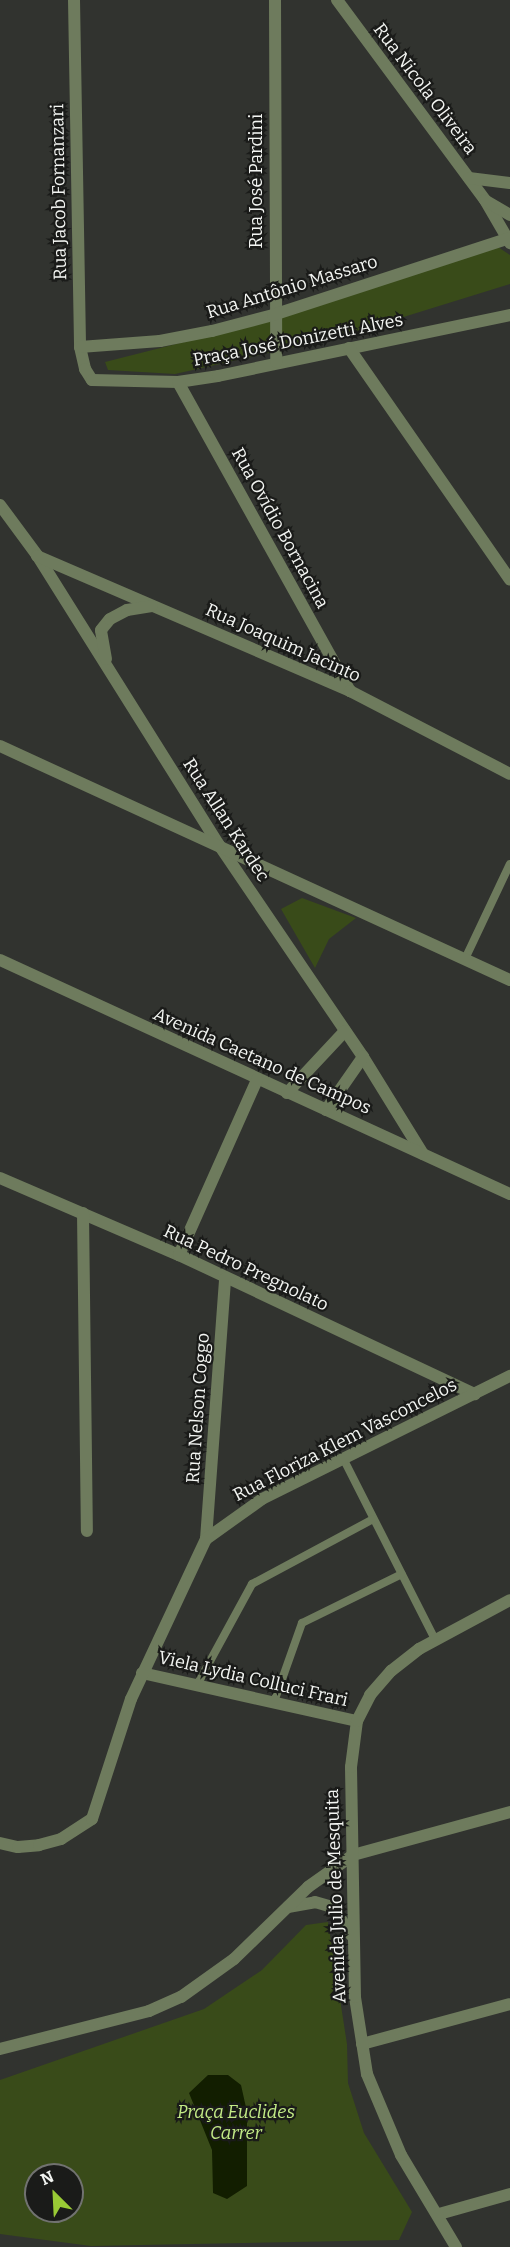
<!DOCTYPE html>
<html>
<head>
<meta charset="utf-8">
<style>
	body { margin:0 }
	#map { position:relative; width:510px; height:2247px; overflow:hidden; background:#31332f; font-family:Bitter,serif }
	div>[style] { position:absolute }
	.green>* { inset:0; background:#394b19 }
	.water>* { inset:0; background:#121e00 }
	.service>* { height:8px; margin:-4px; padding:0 4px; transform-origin:4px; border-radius:4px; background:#6e7b5d }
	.minor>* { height:12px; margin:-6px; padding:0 6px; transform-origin:6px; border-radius:6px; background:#6e7b5d }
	span { translate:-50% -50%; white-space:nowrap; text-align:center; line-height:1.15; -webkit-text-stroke:4.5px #1a1b19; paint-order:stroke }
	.street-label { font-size:18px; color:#f3f5f2 }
	.park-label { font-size:18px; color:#c2ea86; font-style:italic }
	.north { position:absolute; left:24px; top:2163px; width:60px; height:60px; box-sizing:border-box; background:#1a1b19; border:2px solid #717270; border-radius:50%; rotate:336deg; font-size:16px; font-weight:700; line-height:24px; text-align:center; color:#f3f5f2 }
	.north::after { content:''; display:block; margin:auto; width:21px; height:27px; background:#99cb35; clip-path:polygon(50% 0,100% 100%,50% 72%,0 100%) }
</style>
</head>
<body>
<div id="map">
	<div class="green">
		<i style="clip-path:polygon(498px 247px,510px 255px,510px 284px,339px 337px,175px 374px,108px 370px,105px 362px,263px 322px)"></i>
		<i style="clip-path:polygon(302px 898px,356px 918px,329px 939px,315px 968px,281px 909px)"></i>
		<i style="clip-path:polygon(evenodd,328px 1922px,347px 2044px,348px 2083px,364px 2133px,412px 2212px,399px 2240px,91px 2246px,0 2234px,0 2080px,204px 2009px,262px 1970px,306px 1925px,328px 1922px,36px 2175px,72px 2175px,72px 2211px,36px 2211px,36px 2175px)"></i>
	</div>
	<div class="water">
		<i style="clip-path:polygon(208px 2075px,228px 2075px,241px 2085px,247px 2112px,247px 2186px,227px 2199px,213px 2193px,212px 2150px,189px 2093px)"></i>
	</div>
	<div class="service">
		<i style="left:465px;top:959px;width:105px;rotate:-64.7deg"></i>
		<i style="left:344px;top:1460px;width:201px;rotate:63.1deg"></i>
		<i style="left:197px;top:1685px;width:115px;rotate:-61.4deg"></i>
		<i style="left:252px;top:1584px;width:137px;rotate:-28.2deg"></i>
		<i style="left:274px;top:1702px;width:84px;rotate:-70.5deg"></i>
		<i style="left:302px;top:1623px;width:111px;rotate:-26.1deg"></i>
	</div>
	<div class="minor">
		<i style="left:74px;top:0;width:347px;rotate:89deg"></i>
		<i style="left:80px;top:347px;width:23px;rotate:77deg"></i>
		<i style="left:85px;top:369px;width:13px;rotate:58deg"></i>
		<i style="left:92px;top:380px;width:86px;rotate:1.3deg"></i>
		<i style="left:178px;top:382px;width:40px;rotate:-8.5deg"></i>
		<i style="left:218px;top:376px;width:298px;rotate:-11.8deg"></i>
		<i style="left:275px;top:0;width:362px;rotate:89.8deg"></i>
		<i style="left:337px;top:0;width:249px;rotate:53.5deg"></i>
		<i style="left:485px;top:200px;width:50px;rotate:59.8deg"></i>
		<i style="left:469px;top:178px;width:41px;rotate:7deg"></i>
		<i style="left:486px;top:201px;width:28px;rotate:30deg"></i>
		<i style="left:80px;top:347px;width:80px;rotate:-4.3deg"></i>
		<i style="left:160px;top:341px;width:53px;rotate:-10.9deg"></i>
		<i style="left:212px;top:331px;width:63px;rotate:-14.7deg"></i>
		<i style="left:273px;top:315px;width:249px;rotate:-18deg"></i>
		<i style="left:349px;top:348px;width:282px;rotate:55.2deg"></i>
		<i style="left:178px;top:382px;width:354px;rotate:60.9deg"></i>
		<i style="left:0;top:505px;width:62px;rotate:53.5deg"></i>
		<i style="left:37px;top:555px;width:342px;rotate:57.9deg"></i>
		<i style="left:219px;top:845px;width:256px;rotate:55.8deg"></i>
		<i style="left:363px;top:1057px;width:114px;rotate:58.3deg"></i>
		<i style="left:37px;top:556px;width:341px;rotate:23.3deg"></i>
		<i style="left:350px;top:691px;width:180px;rotate:27.4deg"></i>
		<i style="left:106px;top:659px;width:29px;rotate:-100deg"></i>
		<i style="left:101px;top:630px;width:14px;rotate:-51deg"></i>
		<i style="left:110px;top:619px;width:19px;rotate:-28deg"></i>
		<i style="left:127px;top:610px;width:25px;rotate:-9deg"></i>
		<i style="left:0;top:746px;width:561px;rotate:24.65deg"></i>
		<i style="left:0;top:960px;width:561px;rotate:24.65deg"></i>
		<i style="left:287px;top:1093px;width:85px;rotate:-46.9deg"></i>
		<i style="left:326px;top:1110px;width:65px;rotate:-55.1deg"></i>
		<i style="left:0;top:1178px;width:195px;rotate:23.3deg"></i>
		<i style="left:179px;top:1255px;width:327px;rotate:25.2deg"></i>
		<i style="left:83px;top:1213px;width:318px;rotate:89.3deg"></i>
		<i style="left:179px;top:1255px;width:192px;rotate:-66deg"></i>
		<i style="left:206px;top:1539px;width:261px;rotate:-85.8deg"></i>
		<i style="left:142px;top:1673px;width:220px;rotate:12.6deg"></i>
		<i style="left:0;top:1843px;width:18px;rotate:13deg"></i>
		<i style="left:18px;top:1847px;width:21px;rotate:-5deg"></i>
		<i style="left:39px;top:1845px;width:23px;rotate:-15deg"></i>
		<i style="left:61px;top:1839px;width:37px;rotate:-33deg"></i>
		<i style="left:92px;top:1819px;width:126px;rotate:-72deg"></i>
		<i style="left:131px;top:1699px;width:177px;rotate:-64.9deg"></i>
		<i style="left:206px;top:1539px;width:69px;rotate:-35.5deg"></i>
		<i style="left:262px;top:1499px;width:277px;rotate:-26.4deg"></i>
		<i style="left:288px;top:1907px;width:27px;rotate:-10deg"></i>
		<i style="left:315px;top:1902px;width:19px;rotate:16deg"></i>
		<i style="left:333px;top:1907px;width:33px;rotate:57deg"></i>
		<i style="left:362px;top:2044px;width:153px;rotate:-15.1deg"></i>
		<i style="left:0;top:2049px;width:154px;rotate:-14.3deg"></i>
		<i style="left:149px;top:2011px;width:35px;rotate:-24deg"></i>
		<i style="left:181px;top:1997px;width:65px;rotate:-35.6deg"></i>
		<i style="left:234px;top:1959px;width:103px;rotate:-44.2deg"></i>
		<i style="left:308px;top:1887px;width:55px;rotate:-35.4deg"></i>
		<i style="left:353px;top:1855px;width:163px;rotate:-15.3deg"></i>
		<i style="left:439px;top:2214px;width:74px;rotate:-15.7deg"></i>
		<i style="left:456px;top:2247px;width:107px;rotate:-120.9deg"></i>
		<i style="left:401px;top:2155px;width:88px;rotate:-112.8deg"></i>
		<i style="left:367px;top:2074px;width:78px;rotate:-98.9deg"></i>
		<i style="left:355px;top:1997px;width:230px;rotate:-91deg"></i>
		<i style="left:351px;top:1767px;width:46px;rotate:-82.6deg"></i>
		<i style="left:357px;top:1721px;width:29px;rotate:-63deg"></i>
		<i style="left:370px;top:1695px;width:32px;rotate:-49deg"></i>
		<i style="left:391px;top:1671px;width:36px;rotate:-38deg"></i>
		<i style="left:419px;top:1649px;width:103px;rotate:-28.3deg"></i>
	</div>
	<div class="street-label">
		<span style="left:425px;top:89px;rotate:53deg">Rua Nicola Oliveira</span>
		<span style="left:256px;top:181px;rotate:-90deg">Rua José Pardini</span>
		<span style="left:59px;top:192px;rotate:-91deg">Rua Jacob Fornanzari</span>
		<span style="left:292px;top:287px;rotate:-17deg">Rua Antônio Massaro</span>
		<span style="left:298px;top:340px;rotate:-11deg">Praça José Donizetti Alves</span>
		<span style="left:280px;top:528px;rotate:61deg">Rua Ovídio Bornacina</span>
		<span style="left:283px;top:643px;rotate:24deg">Rua Joaquim Jacinto</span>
		<span style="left:226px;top:820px;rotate:57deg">Rua Allan Kardec</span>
		<span style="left:262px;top:1061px;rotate:24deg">Avenida Caetano de Campos</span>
		<span style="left:246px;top:1268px;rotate:25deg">Rua Pedro Pregnolato</span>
		<span style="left:198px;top:1408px;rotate:-86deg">Rua Nelson Coggo</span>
		<span style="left:345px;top:1440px;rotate:-27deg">Rua Floriza Klem Vasconcelos</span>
		<span style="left:253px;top:1679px;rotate:13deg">Viela Lydia Colluci Frari</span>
		<span style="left:336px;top:1896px;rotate:-92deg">Avenida Julio de Mesquita</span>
	</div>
	<div class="park-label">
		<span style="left:236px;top:2123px">Praça Euclides<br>Carrer</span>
	</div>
	<div class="north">N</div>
</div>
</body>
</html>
